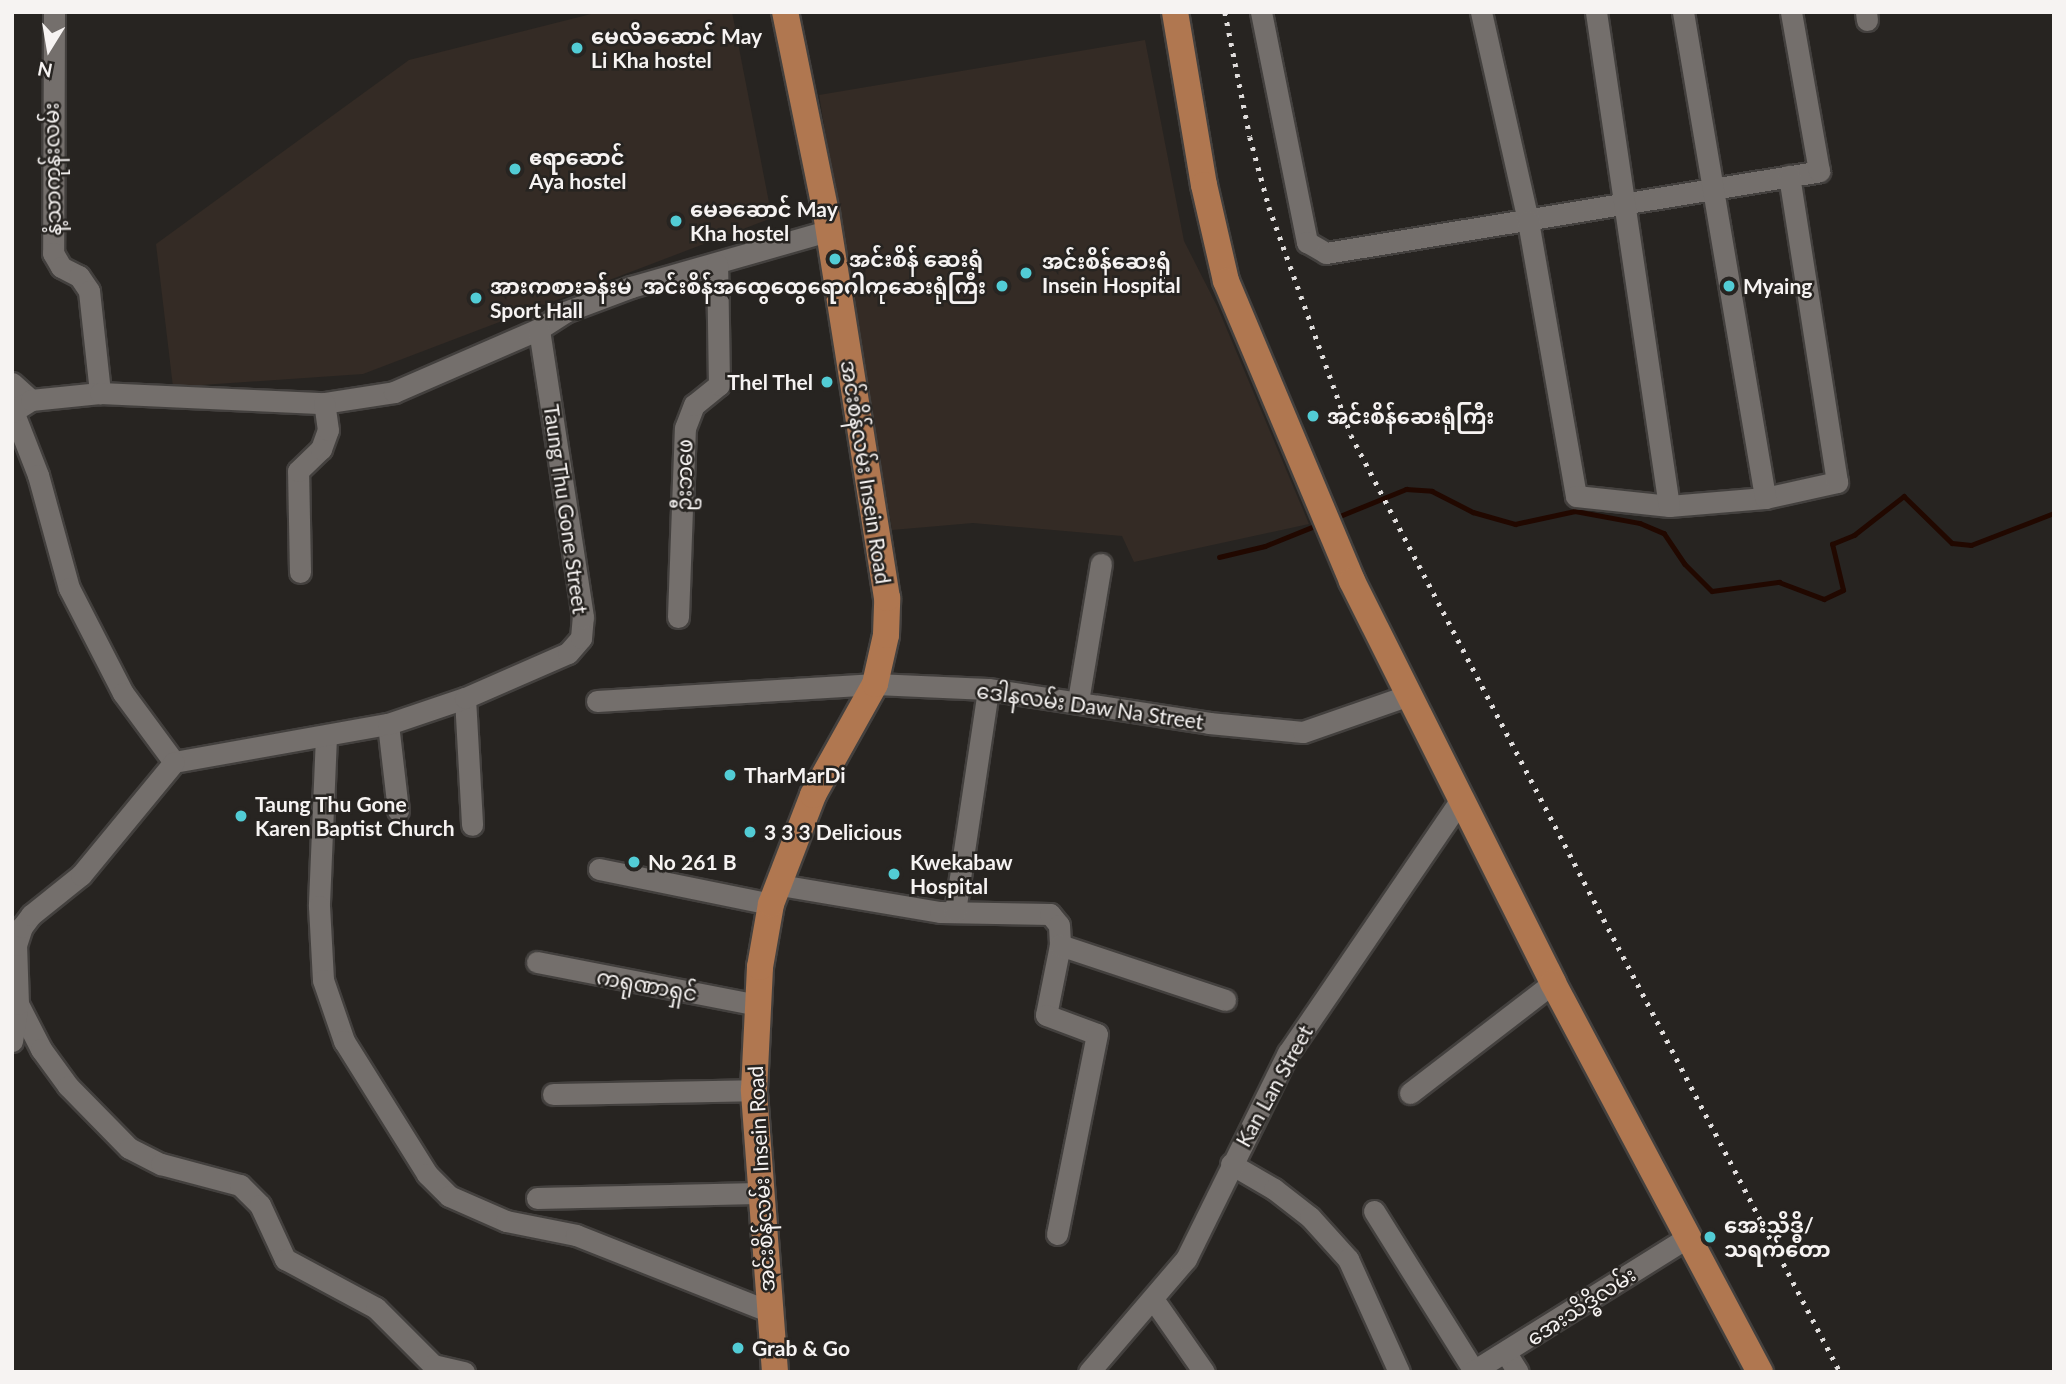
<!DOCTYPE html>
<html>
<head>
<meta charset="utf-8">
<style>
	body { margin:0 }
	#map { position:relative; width:2066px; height:1384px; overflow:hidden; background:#272421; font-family:Lato,"Noto Sans Myanmar",sans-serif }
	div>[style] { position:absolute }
	.built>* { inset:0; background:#342b25 }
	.stream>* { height:4.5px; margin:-2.25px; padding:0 2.25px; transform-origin:2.25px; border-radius:2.25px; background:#210800 }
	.roads { filter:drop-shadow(2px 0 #43403e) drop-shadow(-2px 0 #43403e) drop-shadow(0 2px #43403e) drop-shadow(0 -2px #43403e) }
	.minor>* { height:21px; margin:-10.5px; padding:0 10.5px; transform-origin:10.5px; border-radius:10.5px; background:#746f6c }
	.major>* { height:26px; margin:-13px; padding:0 13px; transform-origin:13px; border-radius:13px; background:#b07750 }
	.rail>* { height:4.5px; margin-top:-2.25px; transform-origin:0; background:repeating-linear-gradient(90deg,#e0dddc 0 3.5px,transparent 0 10.5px) }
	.dots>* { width:19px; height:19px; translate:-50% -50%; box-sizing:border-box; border:4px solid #272421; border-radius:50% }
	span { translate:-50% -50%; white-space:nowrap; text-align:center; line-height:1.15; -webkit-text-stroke:5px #272421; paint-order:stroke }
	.poi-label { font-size:21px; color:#f6f3f2; font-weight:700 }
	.left { translate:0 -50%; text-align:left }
	.right { translate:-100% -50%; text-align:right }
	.street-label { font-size:21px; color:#f6f3f2 }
	.frame { position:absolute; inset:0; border:14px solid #f6f3f2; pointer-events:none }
	.north { position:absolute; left:14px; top:14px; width:70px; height:70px; -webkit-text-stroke:5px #272421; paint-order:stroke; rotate:191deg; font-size:19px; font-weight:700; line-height:28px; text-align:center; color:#f6f3f2 }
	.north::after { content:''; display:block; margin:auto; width:24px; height:32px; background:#f6f3f2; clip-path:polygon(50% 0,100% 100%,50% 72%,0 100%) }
</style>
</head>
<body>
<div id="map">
	<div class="built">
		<i style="clip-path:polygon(599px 12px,732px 12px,772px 218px,363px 374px,173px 387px,156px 244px,409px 60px)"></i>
		<i style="clip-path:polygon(1145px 40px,1184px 241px,1217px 306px,1309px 524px,1134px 562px,1122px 536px,973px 523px,892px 530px,819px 95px)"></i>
	</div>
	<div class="stream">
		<i style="left:1335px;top:518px;width:77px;rotate:-22.2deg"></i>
		<i style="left:1406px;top:489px;width:26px;rotate:4deg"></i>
		<i style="left:1432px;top:491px;width:46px;rotate:27.1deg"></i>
		<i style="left:1473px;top:512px;width:44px;rotate:15.9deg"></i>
		<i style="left:1515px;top:524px;width:61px;rotate:-12.2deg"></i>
		<i style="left:1575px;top:511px;width:66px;rotate:10.5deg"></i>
		<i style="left:1640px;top:523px;width:26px;rotate:23deg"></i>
		<i style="left:1664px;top:533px;width:37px;rotate:56deg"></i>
		<i style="left:1685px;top:564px;width:38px;rotate:45deg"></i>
		<i style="left:1712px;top:591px;width:68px;rotate:-7.7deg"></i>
		<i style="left:1779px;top:582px;width:48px;rotate:20.7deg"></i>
		<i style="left:1824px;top:599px;width:21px;rotate:-25deg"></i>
		<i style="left:1843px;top:590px;width:47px;rotate:-103.4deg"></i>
		<i style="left:1832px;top:544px;width:24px;rotate:-22deg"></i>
		<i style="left:1854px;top:535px;width:63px;rotate:-38deg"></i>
		<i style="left:1904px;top:496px;width:67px;rotate:44.4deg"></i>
		<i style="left:1952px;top:543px;width:19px;rotate:6deg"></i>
		<i style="left:1971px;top:545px;width:89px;rotate:-21.1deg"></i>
		<i style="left:1219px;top:557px;width:47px;rotate:-13.4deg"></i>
		<i style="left:1265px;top:546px;width:56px;rotate:-22deg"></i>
	</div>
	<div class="roads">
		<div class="minor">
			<i style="left:54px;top:12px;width:241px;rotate:90.2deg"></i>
			<i style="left:53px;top:253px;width:16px;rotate:60deg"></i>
			<i style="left:61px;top:267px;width:20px;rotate:27deg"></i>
			<i style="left:79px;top:276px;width:18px;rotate:56deg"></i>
			<i style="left:89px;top:291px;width:103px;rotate:83.8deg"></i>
			<i style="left:1261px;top:12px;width:235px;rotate:78.7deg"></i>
			<i style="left:1307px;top:242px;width:22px;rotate:30deg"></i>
			<i style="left:1326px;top:253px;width:500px;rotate:-9.4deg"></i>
			<i style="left:1819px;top:171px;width:161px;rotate:-100deg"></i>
			<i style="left:1481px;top:12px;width:214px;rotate:77.3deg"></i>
			<i style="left:1528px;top:221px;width:279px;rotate:80.1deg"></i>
			<i style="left:1576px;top:496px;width:94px;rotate:6.1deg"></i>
			<i style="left:1669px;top:506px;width:96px;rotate:-4.8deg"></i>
			<i style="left:1765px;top:498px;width:74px;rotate:-12.5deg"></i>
			<i style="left:1837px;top:482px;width:310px;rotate:-98.9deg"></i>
			<i style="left:1596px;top:12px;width:499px;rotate:81.6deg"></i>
			<i style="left:1683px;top:12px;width:493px;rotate:80.4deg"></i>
			<i style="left:1866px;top:12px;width:8px;rotate:83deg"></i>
			<i style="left:12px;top:383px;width:25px;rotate:42deg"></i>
			<i style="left:13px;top:411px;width:69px;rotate:68.7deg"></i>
			<i style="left:38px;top:475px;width:117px;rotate:74.7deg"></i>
			<i style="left:69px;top:588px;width:118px;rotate:62.8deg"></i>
			<i style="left:123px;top:693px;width:86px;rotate:53.5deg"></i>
			<i style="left:12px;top:412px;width:22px;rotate:-32deg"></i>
			<i style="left:31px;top:400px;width:69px;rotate:-5.8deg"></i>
			<i style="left:100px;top:393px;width:224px;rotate:2.6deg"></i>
			<i style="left:324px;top:403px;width:71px;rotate:-8.9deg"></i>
			<i style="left:394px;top:392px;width:158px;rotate:-23.5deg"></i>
			<i style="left:539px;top:329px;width:31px;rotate:-33deg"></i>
			<i style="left:565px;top:312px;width:71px;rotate:-20.7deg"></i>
			<i style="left:631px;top:287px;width:205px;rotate:-15.9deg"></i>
			<i style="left:300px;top:572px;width:101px;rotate:-91.1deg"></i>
			<i style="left:298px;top:471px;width:32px;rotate:-44deg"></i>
			<i style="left:321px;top:449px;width:20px;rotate:-70deg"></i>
			<i style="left:328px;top:430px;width:27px;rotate:-98deg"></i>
			<i style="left:678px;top:617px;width:189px;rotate:-87.9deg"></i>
			<i style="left:685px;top:428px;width:25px;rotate:-69deg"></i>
			<i style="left:694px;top:405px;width:32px;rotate:-39deg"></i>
			<i style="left:719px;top:385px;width:121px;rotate:-90.9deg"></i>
			<i style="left:465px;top:698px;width:127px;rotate:86.8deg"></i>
			<i style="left:597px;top:701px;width:279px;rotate:-3.5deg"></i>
			<i style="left:875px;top:684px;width:113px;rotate:2.5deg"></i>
			<i style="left:988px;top:689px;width:224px;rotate:8.7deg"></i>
			<i style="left:1209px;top:723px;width:94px;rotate:5.5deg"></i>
			<i style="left:1303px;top:732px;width:112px;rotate:-19.2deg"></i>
			<i style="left:1078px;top:701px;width:139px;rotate:-80.5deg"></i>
			<i style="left:388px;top:724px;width:87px;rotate:83.4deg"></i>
			<i style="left:326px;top:736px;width:170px;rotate:92.4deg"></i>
			<i style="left:319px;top:906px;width:74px;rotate:86.9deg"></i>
			<i style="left:323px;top:980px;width:65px;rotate:71deg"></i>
			<i style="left:344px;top:1041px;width:157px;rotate:58deg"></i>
			<i style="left:427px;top:1174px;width:31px;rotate:45deg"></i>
			<i style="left:449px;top:1196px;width:62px;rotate:23.7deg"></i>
			<i style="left:506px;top:1221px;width:71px;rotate:11.3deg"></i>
			<i style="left:576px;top:1235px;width:206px;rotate:21.6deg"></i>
			<i style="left:174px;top:762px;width:217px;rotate:-10.1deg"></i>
			<i style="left:388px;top:724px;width:81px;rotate:-18.7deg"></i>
			<i style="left:465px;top:698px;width:112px;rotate:-23.6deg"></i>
			<i style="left:568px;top:653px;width:20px;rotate:-49deg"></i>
			<i style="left:581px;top:638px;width:21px;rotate:-85deg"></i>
			<i style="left:583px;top:617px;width:291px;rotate:-98.7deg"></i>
			<i style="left:599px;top:869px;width:176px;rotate:11.5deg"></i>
			<i style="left:780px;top:885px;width:162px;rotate:9.6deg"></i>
			<i style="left:940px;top:912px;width:110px;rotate:1deg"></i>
			<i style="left:1050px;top:914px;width:14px;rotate:51deg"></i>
			<i style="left:1059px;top:925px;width:20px;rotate:87deg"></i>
			<i style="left:1060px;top:945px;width:71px;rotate:101.3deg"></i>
			<i style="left:1046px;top:1015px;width:54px;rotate:20.4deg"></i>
			<i style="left:1097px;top:1034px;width:204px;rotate:101.3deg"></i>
			<i style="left:955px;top:911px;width:224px;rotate:-81.5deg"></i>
			<i style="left:1060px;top:945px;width:174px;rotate:18.4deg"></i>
			<i style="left:537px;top:962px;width:225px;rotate:11deg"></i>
			<i style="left:18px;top:1004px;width:51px;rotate:62.9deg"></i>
			<i style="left:41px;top:1049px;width:46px;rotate:53.9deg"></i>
			<i style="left:68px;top:1086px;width:87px;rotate:45.5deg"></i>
			<i style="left:129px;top:1148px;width:36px;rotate:27deg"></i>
			<i style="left:161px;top:1164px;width:82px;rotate:14.9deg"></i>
			<i style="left:240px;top:1185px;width:28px;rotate:45deg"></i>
			<i style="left:260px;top:1205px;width:60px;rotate:65.2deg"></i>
			<i style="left:285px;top:1259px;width:103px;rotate:28.3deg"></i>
			<i style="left:376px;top:1308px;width:81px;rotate:45deg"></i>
			<i style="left:433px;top:1365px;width:32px;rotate:13deg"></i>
			<i style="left:12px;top:1041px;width:37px;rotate:-81deg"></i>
			<i style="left:18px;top:1004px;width:59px;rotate:-91.9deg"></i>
			<i style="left:16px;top:945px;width:19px;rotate:-72deg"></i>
			<i style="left:22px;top:927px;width:15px;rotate:-53deg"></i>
			<i style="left:31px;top:915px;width:64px;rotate:-38.7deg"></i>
			<i style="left:81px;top:875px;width:146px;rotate:-50.5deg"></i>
			<i style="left:1410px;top:1093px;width:180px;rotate:-37.6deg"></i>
			<i style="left:553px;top:1094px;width:201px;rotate:-1.1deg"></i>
			<i style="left:1231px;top:1164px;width:50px;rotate:30.2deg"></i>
			<i style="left:1274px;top:1189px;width:46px;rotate:37.9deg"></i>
			<i style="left:1310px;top:1217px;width:57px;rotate:47.9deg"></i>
			<i style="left:1348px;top:1259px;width:124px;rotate:65.7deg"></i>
			<i style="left:537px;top:1198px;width:221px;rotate:-1.3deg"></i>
			<i style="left:1374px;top:1211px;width:189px;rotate:58deg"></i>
			<i style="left:1153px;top:1299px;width:89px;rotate:55.1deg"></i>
			<i style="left:1506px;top:1353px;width:22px;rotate:58deg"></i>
			<i style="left:1089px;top:1372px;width:149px;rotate:-49.4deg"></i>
			<i style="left:1186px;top:1259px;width:230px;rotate:-63.7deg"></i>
			<i style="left:1288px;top:1053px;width:307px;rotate:-55.7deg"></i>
			<i style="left:1472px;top:1372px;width:255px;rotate:-32deg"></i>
		</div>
		<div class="major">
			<i style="left:1175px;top:12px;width:175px;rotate:80.5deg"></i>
			<i style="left:1204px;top:185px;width:98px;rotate:77.1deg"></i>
			<i style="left:1226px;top:281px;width:325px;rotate:67.2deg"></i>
			<i style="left:1352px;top:581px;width:449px;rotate:63.4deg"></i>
			<i style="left:1553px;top:983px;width:441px;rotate:62deg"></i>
			<i style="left:775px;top:1372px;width:283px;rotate:-94.3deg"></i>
			<i style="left:754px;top:1090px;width:123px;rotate:-87.2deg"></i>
			<i style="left:760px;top:967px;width:64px;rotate:-80.1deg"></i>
			<i style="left:771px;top:904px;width:117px;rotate:-68.9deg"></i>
			<i style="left:813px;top:795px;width:127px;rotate:-60.8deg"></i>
			<i style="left:875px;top:684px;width:50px;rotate:-77.3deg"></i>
			<i style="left:886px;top:635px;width:37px;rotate:-88deg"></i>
			<i style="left:887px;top:598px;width:390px;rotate:-99deg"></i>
			<i style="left:826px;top:213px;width:205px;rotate:-101.5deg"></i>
		</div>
	</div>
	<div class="rail">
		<i style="left:1225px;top:12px;width:127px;rotate:78.7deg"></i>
		<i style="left:1250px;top:137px;width:73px;rotate:74.8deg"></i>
		<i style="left:1269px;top:207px;width:242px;rotate:70.2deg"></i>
		<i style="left:1351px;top:435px;width:1057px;rotate:62.44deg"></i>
	</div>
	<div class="dots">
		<i style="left:577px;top:48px;background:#52ccd5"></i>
		<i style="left:515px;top:169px;background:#52ccd5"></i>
		<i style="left:676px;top:221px;background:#52ccd5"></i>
		<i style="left:835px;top:259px;background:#52ccd5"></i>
		<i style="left:1026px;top:273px;background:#52ccd5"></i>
		<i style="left:1002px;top:286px;background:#52ccd5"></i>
		<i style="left:1729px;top:286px;background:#52ccd5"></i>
		<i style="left:476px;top:298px;background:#52ccd5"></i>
		<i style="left:827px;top:382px;background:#52ccd5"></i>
		<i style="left:1313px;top:416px;background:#52ccd5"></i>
		<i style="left:730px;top:775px;background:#52ccd5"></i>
		<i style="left:241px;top:816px;background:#52ccd5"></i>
		<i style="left:750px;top:832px;background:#52ccd5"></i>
		<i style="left:634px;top:862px;background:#52ccd5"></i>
		<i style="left:894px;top:874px;background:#52ccd5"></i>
		<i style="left:1710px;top:1237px;background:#52ccd5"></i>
		<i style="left:738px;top:1348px;background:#52ccd5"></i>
	</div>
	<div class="poi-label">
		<span class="left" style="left:591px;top:48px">မေလိခဆောင် May<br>Li Kha hostel</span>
		<span class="left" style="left:529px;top:169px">ဧရာဆောင်<br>Aya hostel</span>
		<span class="left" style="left:690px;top:221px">မေခဆောင် May<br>Kha hostel</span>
		<span class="left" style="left:849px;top:259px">အင်းစိန် ဆေးရုံ</span>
		<span class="left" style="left:1042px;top:273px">အင်းစိန်ဆေးရုံ<br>Insein Hospital</span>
		<span class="left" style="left:490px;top:298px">အားကစားခန်းမ<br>Sport Hall</span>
		<span class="right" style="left:986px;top:286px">အင်းစိန်အထွေထွေရောဂါကုဆေးရုံကြီး</span>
		<span class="left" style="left:1743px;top:286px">Myaing</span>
		<span class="right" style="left:813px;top:382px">Thel Thel</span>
		<span class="left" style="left:1327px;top:416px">အင်းစိန်ဆေးရုံကြီး</span>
		<span class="left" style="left:744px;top:775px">TharMarDi</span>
		<span class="left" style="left:255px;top:816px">Taung Thu Gone<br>Karen Baptist Church</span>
		<span class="left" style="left:764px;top:832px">3 3 3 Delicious</span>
		<span class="left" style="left:648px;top:862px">No 261 B</span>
		<span class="left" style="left:910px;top:874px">Kwekabaw<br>Hospital</span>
		<span class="left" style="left:1724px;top:1237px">အေးသိဒ္ဓိ/<br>သရက်တော</span>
		<span class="left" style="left:752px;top:1348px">Grab &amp; Go</span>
	</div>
	<div class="street-label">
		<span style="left:52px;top:169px;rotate:-91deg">နံ့သာကုန်းလမ်း</span>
		<span style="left:866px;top:472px;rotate:81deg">အင်းစိန်လမ်း Insein Road</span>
		<span style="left:684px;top:475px;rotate:-89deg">ဦးဘဖေ</span>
		<span style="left:566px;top:509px;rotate:82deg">Taung Thu Gone Street</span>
		<span style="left:1090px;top:706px;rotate:8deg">ဒေါနလမ်း Daw Na Street</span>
		<span style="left:647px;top:985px;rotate:10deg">ကရုဏာရှင်</span>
		<span style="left:1274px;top:1086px;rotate:-61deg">Kan Lan Street</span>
		<span style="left:761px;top:1179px;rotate:-93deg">အင်းစိန်လမ်း Insein Road</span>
		<span style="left:1581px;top:1306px;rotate:-33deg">အေးသိဒ္ဓိလမ်း</span>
	</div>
	<div class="frame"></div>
	<div class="north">N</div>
</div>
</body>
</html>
